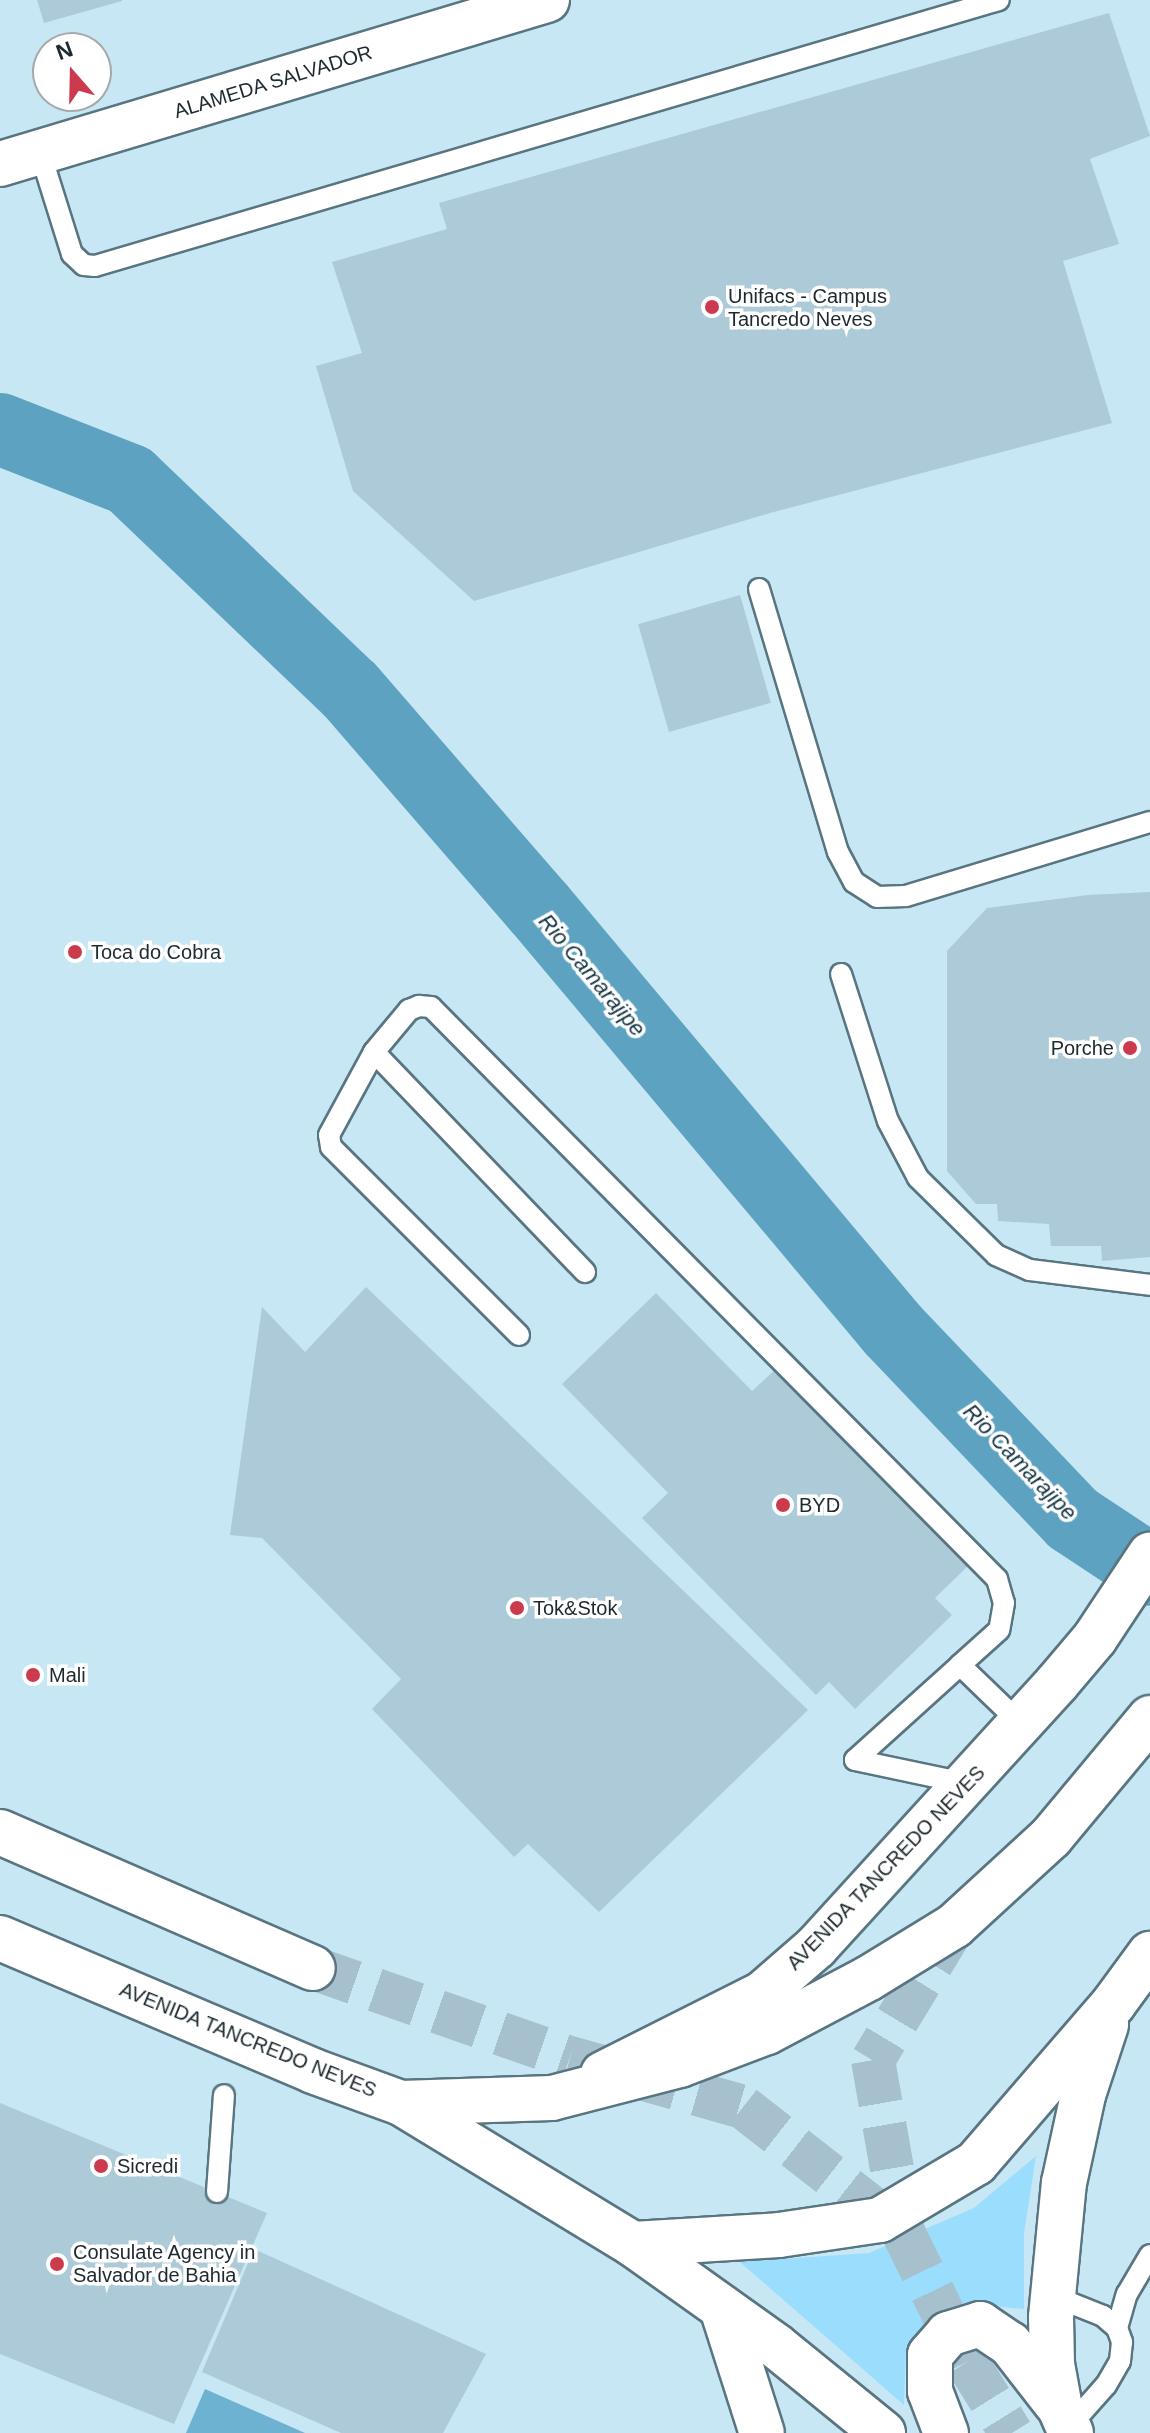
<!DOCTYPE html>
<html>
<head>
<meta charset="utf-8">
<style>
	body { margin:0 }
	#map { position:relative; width:1150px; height:2433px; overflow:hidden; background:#c8e7f5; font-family:Helvetica,sans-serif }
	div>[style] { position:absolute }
	.green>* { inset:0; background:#9addfc }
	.forest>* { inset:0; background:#6db2d1 }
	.river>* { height:72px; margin:-36px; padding:0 36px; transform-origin:36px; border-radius:36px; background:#5da2c0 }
	.building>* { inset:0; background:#accad8; transform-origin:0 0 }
	.tertiary-tunnel>* { height:44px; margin-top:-22px; transform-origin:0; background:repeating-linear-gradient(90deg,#a6c1cd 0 44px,transparent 0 66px) }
	.primary-tunnel>* { height:44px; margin-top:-22px; transform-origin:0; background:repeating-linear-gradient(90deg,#a6c1cd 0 44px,transparent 0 66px) }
	.roads { filter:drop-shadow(2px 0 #597581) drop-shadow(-2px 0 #597581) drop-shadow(0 2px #597581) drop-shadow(0 -2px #597581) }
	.service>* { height:20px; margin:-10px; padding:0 10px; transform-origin:10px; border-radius:10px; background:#fff }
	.tertiary>* { height:44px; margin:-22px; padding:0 22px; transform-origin:22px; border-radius:22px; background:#fff }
	.secondary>* { height:44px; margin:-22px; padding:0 22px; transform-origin:22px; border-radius:22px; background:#fff }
	.primary>* { height:44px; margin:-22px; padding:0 22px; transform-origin:22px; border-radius:22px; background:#fff }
	.dots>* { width:22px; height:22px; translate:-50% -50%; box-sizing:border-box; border:4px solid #fff; border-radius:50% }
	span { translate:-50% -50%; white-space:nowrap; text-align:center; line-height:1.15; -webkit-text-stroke:7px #fff; paint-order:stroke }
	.street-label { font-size:20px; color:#1d292e }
	.poi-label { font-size:20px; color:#1d292e }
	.left { translate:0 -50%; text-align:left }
	.right { translate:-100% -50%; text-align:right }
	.water-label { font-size:22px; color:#133441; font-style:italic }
	.north { position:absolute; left:32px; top:32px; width:80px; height:80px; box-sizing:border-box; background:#fff; border:2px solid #a5a9ab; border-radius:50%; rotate:340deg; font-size:22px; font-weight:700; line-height:32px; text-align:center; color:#1d292e }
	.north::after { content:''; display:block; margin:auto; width:28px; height:36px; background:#cc3b4d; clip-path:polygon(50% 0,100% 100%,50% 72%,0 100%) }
</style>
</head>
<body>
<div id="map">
	<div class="green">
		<i style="clip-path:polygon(1036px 2156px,1024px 2233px,1024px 2309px,944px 2301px,906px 2347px,904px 2405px,740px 2262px,869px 2253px,974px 2208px)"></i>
	</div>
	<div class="forest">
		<i style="clip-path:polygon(205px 2389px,305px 2433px,186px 2433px)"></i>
	</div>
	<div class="river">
		<i style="left:0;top:429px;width:140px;rotate:21.4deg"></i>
		<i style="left:130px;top:480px;width:304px;rotate:43.7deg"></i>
		<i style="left:350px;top:690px;width:289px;rotate:49.1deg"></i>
		<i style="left:539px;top:908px;width:551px;rotate:50.01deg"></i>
		<i style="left:893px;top:1330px;width:261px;rotate:46.4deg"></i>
		<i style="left:1073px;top:1519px;width:92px;rotate:33.5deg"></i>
	</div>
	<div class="building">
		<i style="clip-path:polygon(37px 0,122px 0,122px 1px,44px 23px)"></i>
		<i style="clip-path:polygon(1109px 13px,1150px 136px,1090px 159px,1119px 244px,1063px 261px,1112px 423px,770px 513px,474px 601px,353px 491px,316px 366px,362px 353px,332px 262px,447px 229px,439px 203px)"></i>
		<i style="left:740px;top:595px;width:112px;height:106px;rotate:74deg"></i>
		<i style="clip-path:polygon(1150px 892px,1150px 1257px,1102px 1261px,1101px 1246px,1051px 1246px,1049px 1224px,998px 1221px,997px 1204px,976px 1204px,947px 1171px,947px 951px,987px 908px,1088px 895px)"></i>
		<i style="clip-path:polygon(366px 1287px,808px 1710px,599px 1912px,528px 1844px,514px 1857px,372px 1709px,401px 1679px,262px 1538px,230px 1535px,262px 1307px,305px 1352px)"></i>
		<i style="clip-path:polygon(656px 1293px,752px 1391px,776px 1369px,969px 1565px,935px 1598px,952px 1615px,855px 1709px,829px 1682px,816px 1695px,642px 1518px,668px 1493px,562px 1384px)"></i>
		<i style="clip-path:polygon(0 2103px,267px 2213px,174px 2424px,0 2354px)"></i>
		<i style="clip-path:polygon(254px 2249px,486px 2354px,443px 2433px,341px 2433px,202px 2372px)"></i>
	</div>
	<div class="tertiary-tunnel">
		<i style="left:313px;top:1968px;width:272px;rotate:19.3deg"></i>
		<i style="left:570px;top:2058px;width:180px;rotate:15.8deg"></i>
		<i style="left:743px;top:2107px;width:203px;rotate:38deg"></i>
	</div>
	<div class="primary-tunnel">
		<i style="left:954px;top:1926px;width:157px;rotate:121.2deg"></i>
		<i style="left:873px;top:2060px;width:175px;rotate:80.1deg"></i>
		<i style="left:903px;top:2232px;width:145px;rotate:63.8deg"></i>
		<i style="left:967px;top:2362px;width:84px;rotate:58.2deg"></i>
	</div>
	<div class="roads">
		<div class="service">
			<i style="left:40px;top:152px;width:107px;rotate:72.6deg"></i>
			<i style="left:72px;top:254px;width:16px;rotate:43deg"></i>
			<i style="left:84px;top:265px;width:11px;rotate:5deg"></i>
			<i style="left:95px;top:266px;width:942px;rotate:-16.4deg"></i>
			<i style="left:759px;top:589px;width:275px;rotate:73.3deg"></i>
			<i style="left:838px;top:852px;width:34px;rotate:62deg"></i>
			<i style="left:854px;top:882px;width:27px;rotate:33deg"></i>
			<i style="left:877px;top:897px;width:29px;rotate:-2deg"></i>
			<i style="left:906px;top:896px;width:255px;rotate:-16.9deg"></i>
			<i style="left:841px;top:974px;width:154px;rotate:72.3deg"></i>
			<i style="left:888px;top:1121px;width:64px;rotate:62.2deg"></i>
			<i style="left:918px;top:1178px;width:110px;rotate:44.6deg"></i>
			<i style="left:996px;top:1255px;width:37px;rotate:24deg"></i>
			<i style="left:1030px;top:1270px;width:121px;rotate:7.1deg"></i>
			<i style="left:374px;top:1052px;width:305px;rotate:46.2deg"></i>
			<i style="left:519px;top:1335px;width:266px;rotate:-135deg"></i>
			<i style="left:331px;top:1147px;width:12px;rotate:-99deg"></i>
			<i style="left:329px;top:1135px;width:94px;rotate:-61.5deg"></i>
			<i style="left:374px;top:1052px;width:55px;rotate:-50.2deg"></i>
			<i style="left:409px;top:1010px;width:11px;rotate:-22deg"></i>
			<i style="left:419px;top:1006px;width:12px;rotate:5deg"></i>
			<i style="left:431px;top:1007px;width:805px;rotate:45.3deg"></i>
			<i style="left:997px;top:1579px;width:25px;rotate:74deg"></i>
			<i style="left:1004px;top:1603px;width:27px;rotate:100deg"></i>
			<i style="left:999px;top:1630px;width:52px;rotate:138.1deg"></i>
			<i style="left:960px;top:1665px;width:85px;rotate:44deg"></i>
			<i style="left:855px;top:1760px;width:142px;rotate:-42.1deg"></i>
			<i style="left:855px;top:1760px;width:111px;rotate:11.9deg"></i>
			<i style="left:217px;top:2192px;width:97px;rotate:-85.9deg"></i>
			<i style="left:1053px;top:2296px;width:54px;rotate:21.8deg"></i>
			<i style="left:1103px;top:2316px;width:18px;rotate:41deg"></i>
			<i style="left:1117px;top:2328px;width:15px;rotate:70deg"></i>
			<i style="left:1122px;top:2342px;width:19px;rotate:96deg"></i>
			<i style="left:1120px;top:2361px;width:28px;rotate:120deg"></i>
			<i style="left:1106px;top:2385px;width:57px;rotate:131.5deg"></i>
			<i style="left:1117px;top:2328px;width:35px;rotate:-74deg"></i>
			<i style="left:1127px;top:2294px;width:45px;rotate:-59.5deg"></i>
		</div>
		<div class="tertiary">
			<i style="left:0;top:164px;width:571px;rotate:-16.69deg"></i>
			<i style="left:0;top:1832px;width:341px;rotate:23.5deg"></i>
			<i style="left:603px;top:2074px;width:178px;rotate:-26.7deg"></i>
			<i style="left:762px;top:1994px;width:72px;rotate:-41deg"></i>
			<i style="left:816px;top:1947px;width:357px;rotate:-47.6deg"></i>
			<i style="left:1057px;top:1683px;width:59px;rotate:-49.8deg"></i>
			<i style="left:1095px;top:1638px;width:100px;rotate:-56.5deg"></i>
		</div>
		<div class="secondary">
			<i style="left:722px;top:2308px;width:131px;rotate:72.3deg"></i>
		</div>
		<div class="primary">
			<i style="left:0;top:1938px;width:340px;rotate:23deg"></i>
			<i style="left:313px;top:2071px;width:94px;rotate:20deg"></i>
			<i style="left:401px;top:2103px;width:151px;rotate:-1.9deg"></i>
			<i style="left:552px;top:2098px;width:132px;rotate:-14.5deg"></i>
			<i style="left:680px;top:2065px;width:93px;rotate:-20.8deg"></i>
			<i style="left:767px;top:2032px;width:115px;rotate:-27.9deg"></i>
			<i style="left:869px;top:1978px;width:100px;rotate:-31.5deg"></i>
			<i style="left:954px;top:1926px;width:132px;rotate:-42.5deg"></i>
			<i style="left:1051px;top:1837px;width:155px;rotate:-50.2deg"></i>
			<i style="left:401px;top:2103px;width:271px;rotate:31.3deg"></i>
			<i style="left:633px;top:2244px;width:176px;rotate:35.5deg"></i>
			<i style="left:776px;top:2346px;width:138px;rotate:39.1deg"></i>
			<i style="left:633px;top:2244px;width:146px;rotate:-3.5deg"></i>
			<i style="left:779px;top:2235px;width:102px;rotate:-8.4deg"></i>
			<i style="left:880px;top:2220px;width:112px;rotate:-30.7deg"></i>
			<i style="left:976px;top:2163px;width:211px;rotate:-49.2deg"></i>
			<i style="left:1114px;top:2003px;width:61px;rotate:-53.7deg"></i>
			<i style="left:946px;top:2433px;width:45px;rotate:-110.9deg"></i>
			<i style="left:930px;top:2391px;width:36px;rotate:-90deg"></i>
			<i style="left:930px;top:2355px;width:28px;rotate:-49deg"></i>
			<i style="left:948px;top:2334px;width:34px;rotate:-17deg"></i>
			<i style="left:980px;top:2324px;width:36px;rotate:34deg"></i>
			<i style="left:1010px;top:2344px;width:75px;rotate:52.1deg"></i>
			<i style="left:1071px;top:2433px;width:27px;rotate:-114deg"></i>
			<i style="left:1060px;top:2408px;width:45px;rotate:-100.3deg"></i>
			<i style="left:1052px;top:2364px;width:47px;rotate:-91.2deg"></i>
			<i style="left:1051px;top:2317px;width:135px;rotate:-84.5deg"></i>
			<i style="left:1064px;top:2183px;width:90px;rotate:-77.8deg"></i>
			<i style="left:1083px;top:2095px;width:74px;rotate:-71.8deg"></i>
		</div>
	</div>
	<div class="dots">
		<i style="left:712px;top:307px;background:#cc3b4d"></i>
		<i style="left:75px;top:952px;background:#cc3b4d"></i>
		<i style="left:1130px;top:1048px;background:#cc3b4d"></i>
		<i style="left:783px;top:1505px;background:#cc3b4d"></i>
		<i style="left:517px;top:1608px;background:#cc3b4d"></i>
		<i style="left:33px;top:1675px;background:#cc3b4d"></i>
		<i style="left:101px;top:2166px;background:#cc3b4d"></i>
		<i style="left:57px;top:2264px;background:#cc3b4d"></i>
	</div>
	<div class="street-label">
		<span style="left:273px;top:82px;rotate:-17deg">ALAMEDA SALVADOR</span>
		<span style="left:886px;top:1868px;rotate:-46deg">AVENIDA TANCREDO NEVES</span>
		<span style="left:248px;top:2040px;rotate:22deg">AVENIDA TANCREDO NEVES</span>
	</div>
	<div class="poi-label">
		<span class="left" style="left:728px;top:308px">Unifacs - Campus<br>Tancredo Neves</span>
		<span class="left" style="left:91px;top:952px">Toca do Cobra</span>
		<span class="right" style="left:1114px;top:1048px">Porche</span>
		<span class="left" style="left:799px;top:1505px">BYD</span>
		<span class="left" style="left:533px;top:1608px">Tok&amp;Stok</span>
		<span class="left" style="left:49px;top:1675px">Mali</span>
		<span class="left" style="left:117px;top:2166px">Sicredi</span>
		<span class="left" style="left:73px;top:2264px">Consulate Agency in<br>Salvador de Bahia</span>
	</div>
	<div class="water-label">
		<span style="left:592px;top:975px;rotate:50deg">Rio Camarajipe</span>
		<span style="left:1020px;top:1462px;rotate:46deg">Rio Camarajipe</span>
	</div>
	<div class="north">N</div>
</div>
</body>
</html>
